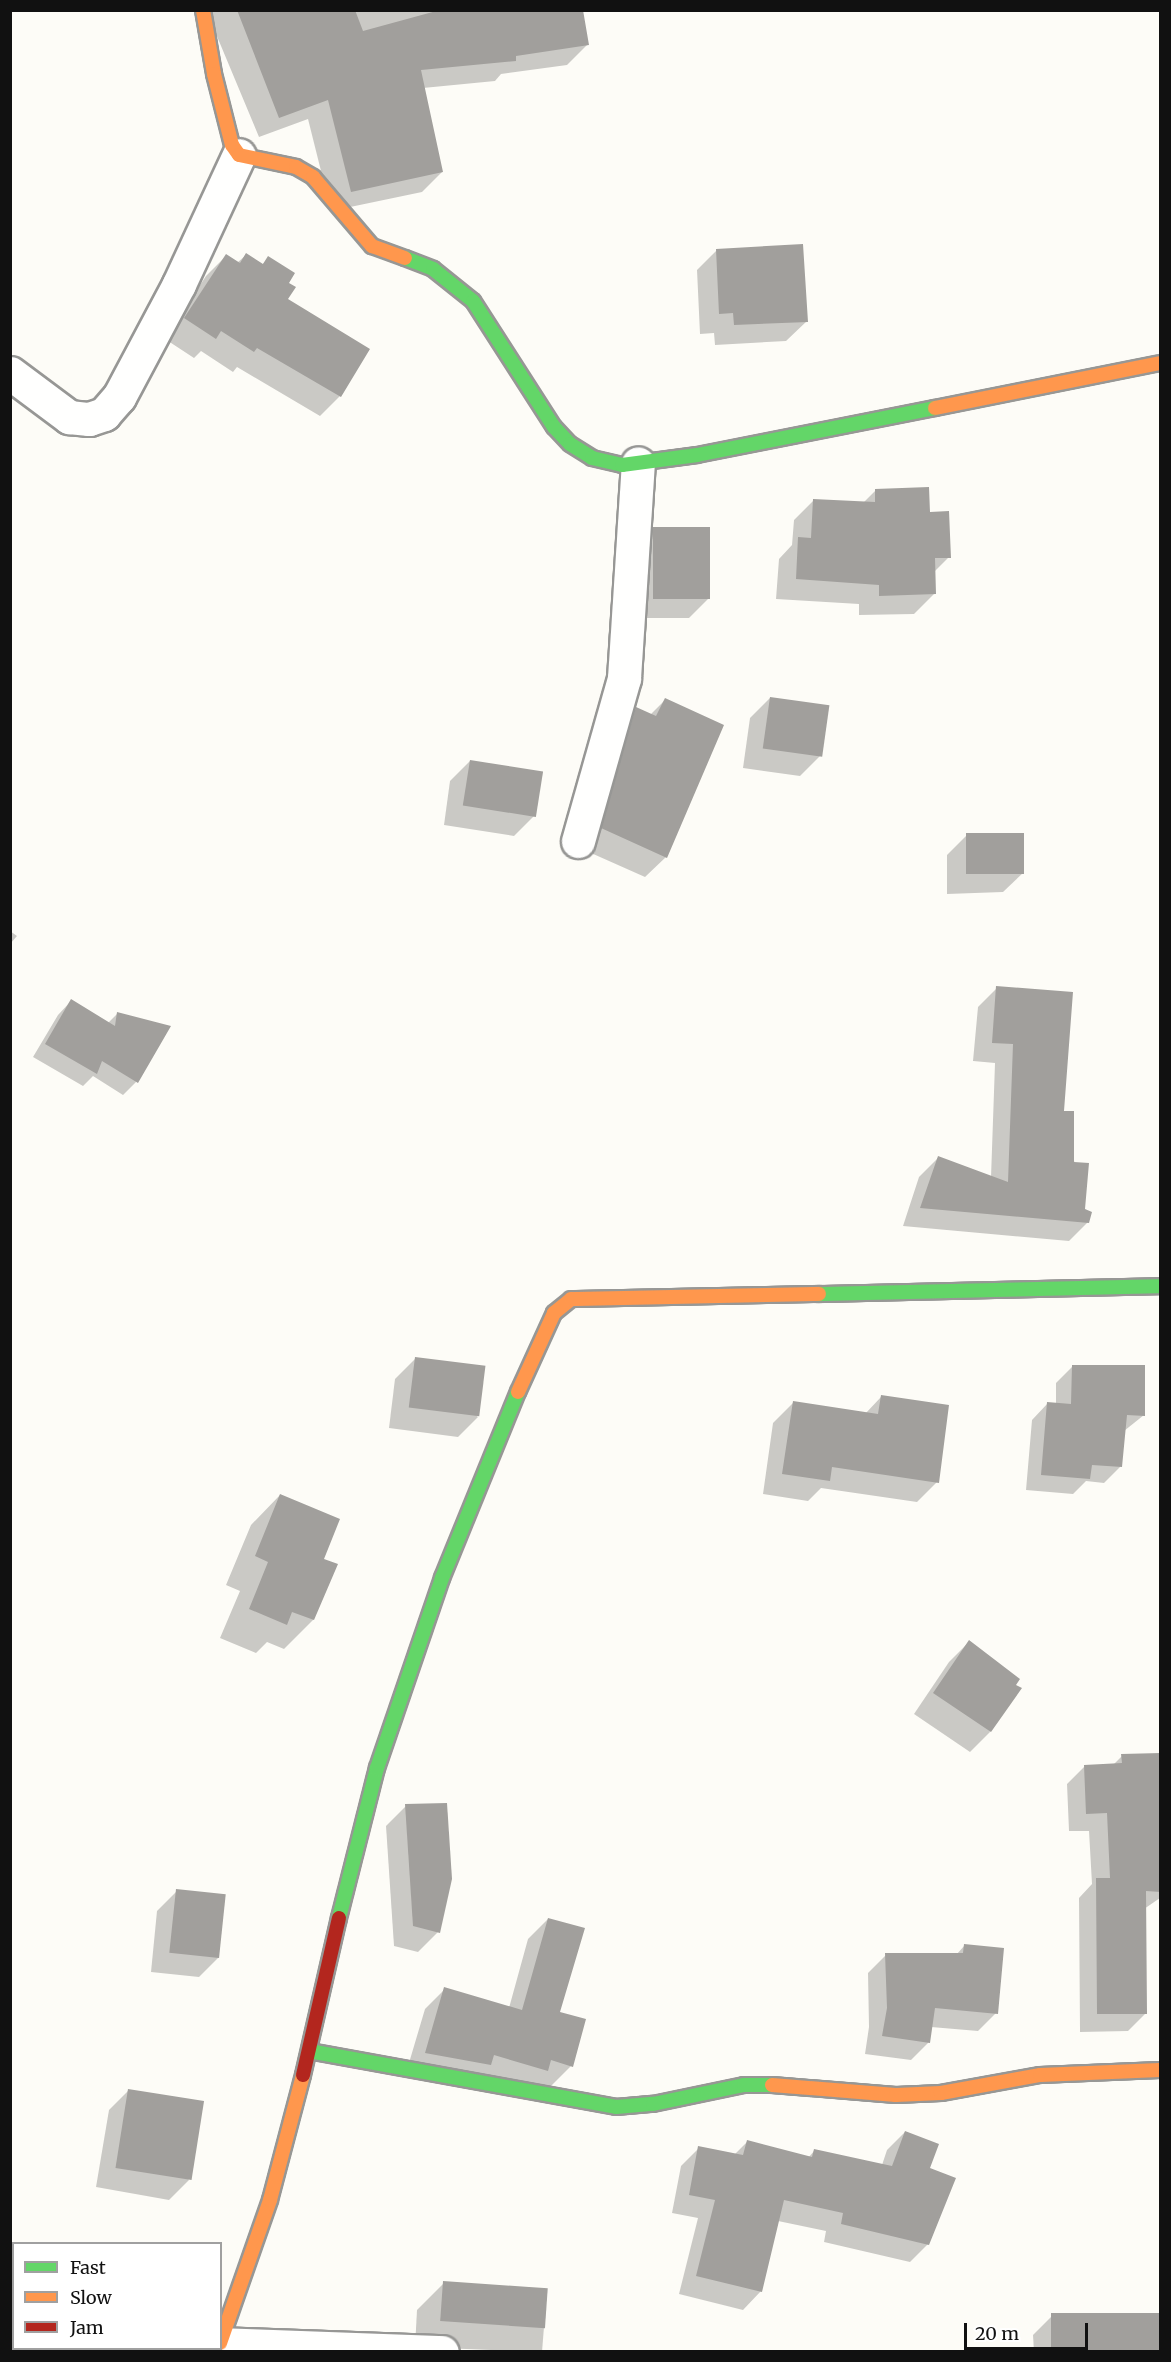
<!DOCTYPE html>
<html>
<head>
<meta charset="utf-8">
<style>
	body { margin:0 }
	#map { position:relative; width:1171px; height:2362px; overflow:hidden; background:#fdfcf7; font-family:Merriweather,serif }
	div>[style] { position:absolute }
	.shadow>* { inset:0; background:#0003 }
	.building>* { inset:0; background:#a19f9c; transform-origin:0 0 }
	.roads { filter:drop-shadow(2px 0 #979795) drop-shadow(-2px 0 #979795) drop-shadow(0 2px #979795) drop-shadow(0 -2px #979795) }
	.street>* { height:33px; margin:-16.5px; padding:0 16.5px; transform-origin:16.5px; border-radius:16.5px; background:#fffffe }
	.fast>* { height:14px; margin:-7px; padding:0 7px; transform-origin:7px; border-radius:7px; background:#63d668 }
	.slow>* { height:14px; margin:-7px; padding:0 7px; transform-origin:7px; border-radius:7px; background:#ff974d }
	.jam>* { height:14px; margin:-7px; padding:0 7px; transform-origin:7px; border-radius:7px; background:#b3261e }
	span { translate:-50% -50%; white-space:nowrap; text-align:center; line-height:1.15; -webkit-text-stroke:6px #fff; paint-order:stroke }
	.frame { position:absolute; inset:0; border:12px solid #111; pointer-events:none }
	.legend { position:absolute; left:12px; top:2242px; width:210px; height:108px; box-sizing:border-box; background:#fff; border:2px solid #a0a0a0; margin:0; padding:8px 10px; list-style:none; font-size:18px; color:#111 }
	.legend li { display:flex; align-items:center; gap:12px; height:30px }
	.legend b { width:30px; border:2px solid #a0a0a0 }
	.scale { position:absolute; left:964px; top:2323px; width:124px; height:27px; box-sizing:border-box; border:3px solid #111; border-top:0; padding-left:8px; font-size:18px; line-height:21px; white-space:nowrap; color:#111; -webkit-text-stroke:4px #fff; paint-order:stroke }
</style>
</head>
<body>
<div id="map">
	<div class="shadow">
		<i style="clip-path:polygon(206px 10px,582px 10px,587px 45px,567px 65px,501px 74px,495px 81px,423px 88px,442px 172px,422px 192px,331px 211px,308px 119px,259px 137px)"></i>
		<i style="clip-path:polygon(717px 250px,807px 321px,786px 341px,715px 345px,714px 333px,700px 334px,697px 270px)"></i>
		<i style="clip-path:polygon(246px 255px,262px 265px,268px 258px,287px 283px,286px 300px,340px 396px,320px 416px,237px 367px,233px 372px,201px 351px,194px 358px,165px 339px,206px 276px,226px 256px,237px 263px)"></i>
		<i style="clip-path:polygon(876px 490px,929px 513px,949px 557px,933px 573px,934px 594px,914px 614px,859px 615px,859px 604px,776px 599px,779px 559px,792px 545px,794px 520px,814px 500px,863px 503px)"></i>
		<i style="clip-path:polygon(653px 529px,709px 598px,689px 618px,633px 618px,633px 549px)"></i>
		<i style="clip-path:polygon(770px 698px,820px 756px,800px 776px,743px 768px,750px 718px)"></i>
		<i style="clip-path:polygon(665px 700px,666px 857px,645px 877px,582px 849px,616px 729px,636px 709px,650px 715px)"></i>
		<i style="clip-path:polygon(470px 761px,534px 816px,514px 836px,444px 825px,450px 781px)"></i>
		<i style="clip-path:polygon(967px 835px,1024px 872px,1003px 892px,947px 894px,947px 855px)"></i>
		<i style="clip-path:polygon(10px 931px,17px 936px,10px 944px)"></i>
		<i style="clip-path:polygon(997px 988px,1063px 1112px,1088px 1222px,1069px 1241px,903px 1226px,919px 1177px,938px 1158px,991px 1177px,995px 1063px,973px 1061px,978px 1007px)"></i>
		<i style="clip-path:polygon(71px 1001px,108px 1023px,118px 1013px,136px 1082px,123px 1095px,93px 1076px,83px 1086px,33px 1057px,58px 1015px)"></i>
		<i style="clip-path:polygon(415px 1359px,478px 1417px,458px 1437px,389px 1428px,395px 1379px)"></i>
		<i style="clip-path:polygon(1072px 1367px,1144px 1415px,1124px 1431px,1120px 1467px,1104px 1483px,1086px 1481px,1073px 1494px,1026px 1490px,1032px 1420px,1048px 1403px,1056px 1404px,1056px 1383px)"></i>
		<i style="clip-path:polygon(881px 1397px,937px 1482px,917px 1502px,821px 1488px,808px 1501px,763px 1494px,773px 1423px,793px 1403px,865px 1414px)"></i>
		<i style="clip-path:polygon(280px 1495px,322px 1560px,313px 1620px,284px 1649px,267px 1642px,256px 1653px,220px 1638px,240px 1591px,226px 1585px,251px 1525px)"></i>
		<i style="clip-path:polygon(969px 1642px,990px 1732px,970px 1752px,914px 1714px,949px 1662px)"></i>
		<i style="clip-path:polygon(1160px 1755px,1160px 1898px,1144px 1909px,1146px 2013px,1128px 2031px,1080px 2032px,1079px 1898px,1092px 1884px,1089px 1831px,1069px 1831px,1067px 1784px,1085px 1766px,1113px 1765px,1122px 1756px)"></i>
		<i style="clip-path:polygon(406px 1806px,438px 1932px,418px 1952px,394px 1946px,386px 1826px)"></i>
		<i style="clip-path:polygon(177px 1891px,219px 1957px,199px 1977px,151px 1972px,157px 1911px)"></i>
		<i style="clip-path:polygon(548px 1919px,558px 2013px,571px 2066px,551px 2086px,406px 2073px,425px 2009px,445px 1989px,509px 2008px,528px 1939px)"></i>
		<i style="clip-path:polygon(965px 1945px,996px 2013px,978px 2031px,931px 2027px,929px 2042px,911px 2060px,865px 2054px,869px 2027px,868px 1973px,886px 1955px,956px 1955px)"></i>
		<i style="clip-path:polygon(129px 2090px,189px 2180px,169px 2200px,96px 2187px,109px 2110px)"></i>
		<i style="clip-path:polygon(905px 2132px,928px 2244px,910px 2262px,824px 2242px,826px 2231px,778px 2221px,761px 2291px,743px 2310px,679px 2294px,698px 2218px,672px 2213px,681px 2166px,699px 2148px,734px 2155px,747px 2142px,808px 2158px,815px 2150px,882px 2165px,887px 2150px)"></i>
		<i style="clip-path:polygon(444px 2283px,547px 2289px,542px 2352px,415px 2347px,417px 2310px)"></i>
		<i style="clip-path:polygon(1051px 2317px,1159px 2352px,1034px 2352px,1033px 2335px)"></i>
		<i style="clip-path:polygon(104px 2348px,183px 2348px,184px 2349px,101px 2352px)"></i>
	</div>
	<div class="building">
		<i style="clip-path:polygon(237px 10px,355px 10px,363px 31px,440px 10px,583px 10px,589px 45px,516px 56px,516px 61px,421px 70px,443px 172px,351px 192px,328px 100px,279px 118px)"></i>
		<i style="clip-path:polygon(803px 244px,808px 322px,734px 325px,733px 313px,719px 314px,716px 249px)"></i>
		<i style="clip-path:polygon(246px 253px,263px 264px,268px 256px,295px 273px,289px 283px,296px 287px,288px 299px,370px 349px,341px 397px,257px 348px,254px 352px,221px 331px,216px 339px,184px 318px,226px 254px,240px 263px)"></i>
		<i style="clip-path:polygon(929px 487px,930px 512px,949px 511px,951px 558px,935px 558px,936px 594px,879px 596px,879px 585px,796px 579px,798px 537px,811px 538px,813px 499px,875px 502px,875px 489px)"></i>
		<i style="left:653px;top:527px;width:57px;height:72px"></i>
		<i style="left:770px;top:697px;width:60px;height:52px;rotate:8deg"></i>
		<i style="clip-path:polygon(665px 698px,724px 725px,667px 858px,601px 828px,636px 707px,656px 716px)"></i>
		<i style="left:470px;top:760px;width:74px;height:46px;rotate:9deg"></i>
		<i style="left:966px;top:833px;width:58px;height:41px"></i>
		<i style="clip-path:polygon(996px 986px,1073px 992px,1064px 1111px,1074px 1111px,1074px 1162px,1089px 1163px,1085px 1209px,1092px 1212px,1089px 1223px,920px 1208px,938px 1156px,1008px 1182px,1013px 1044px,992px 1043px)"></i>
		<i style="clip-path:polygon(71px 999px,115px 1026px,117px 1012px,171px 1026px,138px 1083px,102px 1061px,97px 1074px,45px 1044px)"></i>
		<i style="left:415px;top:1357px;width:71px;height:51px;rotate:7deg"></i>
		<i style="clip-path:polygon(1072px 1365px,1145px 1365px,1145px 1416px,1127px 1415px,1122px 1467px,1092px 1465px,1090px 1479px,1041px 1475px,1047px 1402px,1071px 1404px)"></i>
		<i style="clip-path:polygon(881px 1395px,949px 1405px,939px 1483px,832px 1467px,830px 1481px,782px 1474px,793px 1401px,878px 1414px)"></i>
		<i style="clip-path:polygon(280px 1494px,340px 1519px,324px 1559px,338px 1564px,314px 1620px,292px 1612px,287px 1625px,249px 1609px,268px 1562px,255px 1556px)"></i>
		<i style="clip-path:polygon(969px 1640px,1020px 1679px,1016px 1685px,1022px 1688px,991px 1732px,933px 1693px)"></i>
		<i style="clip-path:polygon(1161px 1753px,1161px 1892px,1146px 1891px,1147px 2014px,1097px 2014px,1096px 1878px,1110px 1878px,1107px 1813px,1086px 1814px,1084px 1765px,1122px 1763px,1121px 1754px)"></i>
		<i style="clip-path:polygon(447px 1803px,452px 1879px,440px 1933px,413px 1926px,405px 1804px)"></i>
		<i style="left:176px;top:1889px;width:50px;height:64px;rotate:6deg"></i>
		<i style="clip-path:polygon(548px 1918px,585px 1928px,560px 2012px,586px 2019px,573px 2067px,551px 2060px,548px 2071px,494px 2055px,491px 2065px,425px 2053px,444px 1987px,522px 2010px)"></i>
		<i style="clip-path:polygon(964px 1944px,1004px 1948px,998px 2014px,935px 2008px,930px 2043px,882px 2036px,887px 2008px,885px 1953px,963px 1953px)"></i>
		<i style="left:128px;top:2089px;width:77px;height:80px;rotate:9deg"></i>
		<i style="clip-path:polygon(905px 2131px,939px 2144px,930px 2168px,956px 2178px,929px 2245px,841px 2224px,843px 2213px,784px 2200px,762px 2292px,696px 2276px,715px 2200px,689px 2195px,698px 2146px,743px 2155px,747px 2140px,812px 2157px,814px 2149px,892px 2166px)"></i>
		<i style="left:443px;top:2281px;width:105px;height:40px;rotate:4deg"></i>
		<i style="left:1161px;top:2313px;width:39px;height:110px;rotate:90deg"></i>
	</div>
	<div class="roads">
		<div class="street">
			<i style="left:10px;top:373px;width:74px;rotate:36.7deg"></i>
			<i style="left:69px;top:417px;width:20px;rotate:6deg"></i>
			<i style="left:89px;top:419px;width:16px;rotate:-18deg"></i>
			<i style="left:104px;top:414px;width:23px;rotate:-49deg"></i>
			<i style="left:119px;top:397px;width:128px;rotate:-62deg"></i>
			<i style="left:179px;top:284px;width:142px;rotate:-65.1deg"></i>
			<i style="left:578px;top:841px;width:169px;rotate:-74.2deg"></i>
			<i style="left:624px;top:678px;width:215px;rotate:-86.3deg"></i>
			<i style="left:220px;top:2344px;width:222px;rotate:2.1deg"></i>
		</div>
		<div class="fast">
			<i style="left:405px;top:258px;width:30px;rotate:21deg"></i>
			<i style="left:433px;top:269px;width:51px;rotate:38.7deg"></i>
			<i style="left:473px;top:301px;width:150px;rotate:57.3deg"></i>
			<i style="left:554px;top:427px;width:23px;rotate:47deg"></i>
			<i style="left:570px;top:444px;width:26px;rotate:32deg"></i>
			<i style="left:592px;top:458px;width:31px;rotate:13deg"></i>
			<i style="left:622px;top:465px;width:76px;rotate:-7.6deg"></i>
			<i style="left:697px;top:455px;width:243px;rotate:-11.2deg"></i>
			<i style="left:819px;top:1294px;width:341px;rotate:-1.3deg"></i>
			<i style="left:339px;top:1918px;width:155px;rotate:-75.8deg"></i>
			<i style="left:377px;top:1768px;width:201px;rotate:-71.1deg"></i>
			<i style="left:442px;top:1578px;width:201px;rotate:-67.8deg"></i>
			<i style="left:309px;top:2051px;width:312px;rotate:10.3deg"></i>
			<i style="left:616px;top:2107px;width:37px;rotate:-5deg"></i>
			<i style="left:653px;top:2104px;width:93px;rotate:-11.8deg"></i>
			<i style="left:744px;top:2085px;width:28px"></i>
		</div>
		<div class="slow">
			<i style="left:203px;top:10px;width:65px;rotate:80.2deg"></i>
			<i style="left:214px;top:74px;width:73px;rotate:75.8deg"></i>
			<i style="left:232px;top:145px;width:12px;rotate:55deg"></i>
			<i style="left:239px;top:155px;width:58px;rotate:11.9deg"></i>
			<i style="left:296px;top:167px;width:20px;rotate:30deg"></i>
			<i style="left:313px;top:177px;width:91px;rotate:49.5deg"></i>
			<i style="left:372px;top:246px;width:35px;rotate:20deg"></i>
			<i style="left:935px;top:408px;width:229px;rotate:-11.3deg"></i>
			<i style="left:518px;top:1392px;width:87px;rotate:-65.5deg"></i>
			<i style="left:554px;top:1313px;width:22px;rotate:-39deg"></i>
			<i style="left:571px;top:1299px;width:248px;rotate:-1.2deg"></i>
			<i style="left:772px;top:2085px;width:124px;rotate:4.6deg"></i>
			<i style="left:896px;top:2095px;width:45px;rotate:-2.5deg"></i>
			<i style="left:941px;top:2093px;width:101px;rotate:-10.3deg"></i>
			<i style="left:1040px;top:2075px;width:120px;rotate:-2.4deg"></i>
			<i style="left:220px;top:2343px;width:151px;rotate:-70.7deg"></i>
			<i style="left:270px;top:2200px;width:129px;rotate:-75.2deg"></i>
		</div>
		<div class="jam">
			<i style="left:303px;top:2075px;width:161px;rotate:-77.1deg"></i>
		</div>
	</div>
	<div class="frame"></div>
	<ul class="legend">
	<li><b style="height:8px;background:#63d668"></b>Fast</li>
	<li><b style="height:8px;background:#ff974d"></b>Slow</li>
	<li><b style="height:8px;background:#b3261e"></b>Jam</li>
	</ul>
	<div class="scale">20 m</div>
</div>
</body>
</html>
